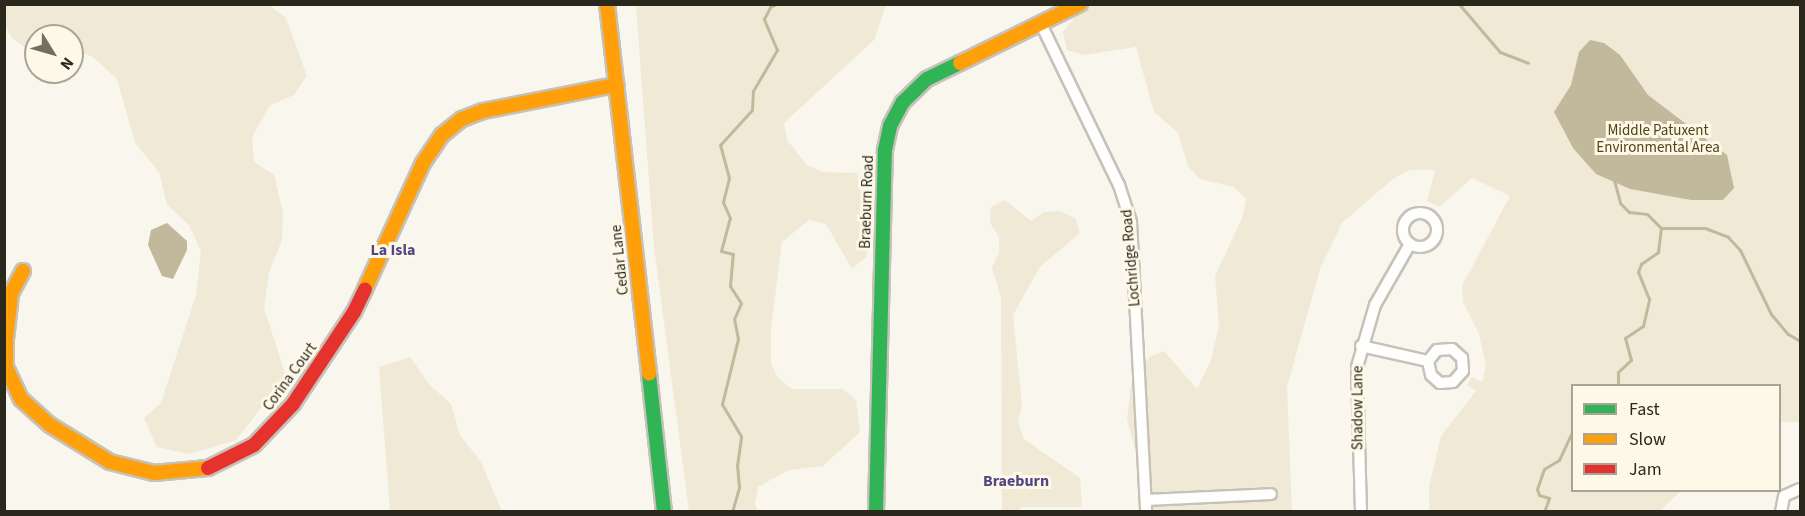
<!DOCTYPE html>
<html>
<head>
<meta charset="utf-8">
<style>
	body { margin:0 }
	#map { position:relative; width:1805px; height:516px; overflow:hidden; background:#f9f6ed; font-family:"Source Sans 3",sans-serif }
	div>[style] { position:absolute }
	.green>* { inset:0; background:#f0e9d6 }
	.water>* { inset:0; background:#c2b89c }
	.stream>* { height:3px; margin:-1.5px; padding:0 1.5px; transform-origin:1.5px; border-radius:1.5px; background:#c2b89c }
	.roads { filter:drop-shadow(2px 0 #c6c2b9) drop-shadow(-2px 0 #c6c2b9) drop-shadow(0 2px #c6c2b9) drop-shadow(0 -2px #c6c2b9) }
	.street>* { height:10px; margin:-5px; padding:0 5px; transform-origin:5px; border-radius:5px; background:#fefefc }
	.street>.ring { margin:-5px; padding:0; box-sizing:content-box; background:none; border:10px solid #fefefc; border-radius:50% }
	.fast>* { height:14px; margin:-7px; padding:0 7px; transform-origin:7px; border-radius:7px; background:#30b455 }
	.slow>* { height:14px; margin:-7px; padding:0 7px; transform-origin:7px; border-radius:7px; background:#ff9f0a }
	.jam>* { height:14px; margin:-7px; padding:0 7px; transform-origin:7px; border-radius:7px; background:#e5322d }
	span { translate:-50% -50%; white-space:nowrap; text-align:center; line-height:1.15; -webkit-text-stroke:6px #fef8e8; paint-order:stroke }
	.park-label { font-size:15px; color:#524214 }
	.street-label { font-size:15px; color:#2a271c }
	.neighbourhood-label { font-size:16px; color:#514684; font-weight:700 }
	.frame { position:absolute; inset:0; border:6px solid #2a271c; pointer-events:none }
	.legend { position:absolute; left:1571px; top:384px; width:210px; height:108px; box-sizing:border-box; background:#fef8e8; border:2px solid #a9a496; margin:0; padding:8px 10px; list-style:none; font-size:18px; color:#2a271c }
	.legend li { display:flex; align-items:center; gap:12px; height:30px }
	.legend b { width:30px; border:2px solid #a9a496 }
	.north { position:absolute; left:24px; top:24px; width:60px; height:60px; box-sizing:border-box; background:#fef8e8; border:2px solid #a9a496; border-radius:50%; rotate:127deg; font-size:16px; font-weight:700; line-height:24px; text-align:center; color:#2a271c }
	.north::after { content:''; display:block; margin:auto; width:21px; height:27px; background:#726f65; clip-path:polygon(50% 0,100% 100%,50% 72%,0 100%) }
</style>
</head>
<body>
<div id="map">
	<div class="green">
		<i style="clip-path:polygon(642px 4px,886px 5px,874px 40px,784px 123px,787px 140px,807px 165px,823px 172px,857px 173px,871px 240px,866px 257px,852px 269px,826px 224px,809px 220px,782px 242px,771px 329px,771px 363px,778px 378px,792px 389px,843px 389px,856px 400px,860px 432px,823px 466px,789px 470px,758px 487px,755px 504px,758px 511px,689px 511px,654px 247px,636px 7px)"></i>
		<i style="clip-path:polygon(1086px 4px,1800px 5px,1800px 422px,1780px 422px,1780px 386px,1572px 386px,1572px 490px,1681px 491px,1660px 511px,1429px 511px,1429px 487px,1441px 436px,1476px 391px,1467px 385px,1472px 377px,1482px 382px,1486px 366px,1479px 334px,1463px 302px,1462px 286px,1510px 196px,1472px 178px,1439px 207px,1427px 201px,1435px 170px,1410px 170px,1394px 178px,1342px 223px,1320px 269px,1287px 387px,1292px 511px,1151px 511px,1127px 419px,1131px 386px,1149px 357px,1164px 351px,1197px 389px,1211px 360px,1219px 326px,1215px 276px,1243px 216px,1246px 199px,1234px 187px,1200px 179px,1188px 166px,1178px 133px,1154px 112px,1136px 47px,1084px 55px,1067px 50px,1063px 32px)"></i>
		<i style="clip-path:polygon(4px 5px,269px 5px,286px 18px,307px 76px,294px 95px,270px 105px,252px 137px,254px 162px,274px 175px,283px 212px,282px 240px,269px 272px,264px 308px,286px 376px,236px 440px,189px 454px,157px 447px,144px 418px,161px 403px,196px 295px,201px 251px,189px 225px,167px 205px,159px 172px,135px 143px,117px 79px,93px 57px,72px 49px,72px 36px,36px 36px,36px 49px,29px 50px,12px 38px,5px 26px)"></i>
		<i style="clip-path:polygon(1005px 200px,1031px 221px,1044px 212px,1060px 211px,1075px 218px,1080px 233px,1040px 267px,1013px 315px,1022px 405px,1018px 422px,1024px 439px,1080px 478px,1082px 507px,1020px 507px,1020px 511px,1002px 511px,1001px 298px,992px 267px,999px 253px,999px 237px,990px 223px,991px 207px)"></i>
		<i style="clip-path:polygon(410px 357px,429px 384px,451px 404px,460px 435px,481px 462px,502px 511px,390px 511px,379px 367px)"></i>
	</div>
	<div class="water">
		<i style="clip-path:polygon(1590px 40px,1604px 43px,1620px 55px,1648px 95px,1727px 155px,1734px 188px,1723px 200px,1691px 200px,1630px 189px,1596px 174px,1573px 148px,1554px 112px,1571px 85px,1579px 52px)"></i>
		<i style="clip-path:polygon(167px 223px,187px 241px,187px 250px,173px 279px,162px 276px,148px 245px,151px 230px)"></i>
	</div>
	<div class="stream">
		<i style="left:1459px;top:4px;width:63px;rotate:49.5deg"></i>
		<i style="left:1500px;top:52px;width:30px;rotate:21deg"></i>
		<i style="left:1614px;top:180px;width:24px;rotate:75deg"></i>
		<i style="left:1620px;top:203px;width:13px;rotate:45deg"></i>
		<i style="left:1629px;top:212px;width:18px;rotate:6deg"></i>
		<i style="left:1647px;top:214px;width:20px;rotate:45deg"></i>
		<i style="left:1661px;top:228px;width:44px"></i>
		<i style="left:1705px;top:228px;width:25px;rotate:21deg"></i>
		<i style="left:1728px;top:237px;width:18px;rotate:47deg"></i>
		<i style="left:1740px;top:250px;width:71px;rotate:64.2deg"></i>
		<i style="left:1771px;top:314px;width:26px;rotate:50deg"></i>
		<i style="left:1788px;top:334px;width:14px;rotate:30deg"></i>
		<i style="left:1618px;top:386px;width:14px;rotate:-90deg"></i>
		<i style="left:1618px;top:372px;width:18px;rotate:-43deg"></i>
		<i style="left:1631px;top:360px;width:23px;rotate:-105deg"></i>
		<i style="left:1625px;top:338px;width:22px;rotate:-34deg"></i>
		<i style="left:1643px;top:326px;width:28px;rotate:-77deg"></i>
		<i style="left:1649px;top:299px;width:29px;rotate:-112deg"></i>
		<i style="left:1638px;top:272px;width:9px;rotate:-69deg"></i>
		<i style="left:1641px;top:264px;width:21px;rotate:-35deg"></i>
		<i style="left:1658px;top:252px;width:24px;rotate:-83deg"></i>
		<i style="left:732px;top:512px;width:26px;rotate:-74deg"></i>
		<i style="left:739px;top:487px;width:21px;rotate:-95deg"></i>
		<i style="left:737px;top:466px;width:30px;rotate:-82deg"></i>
		<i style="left:741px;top:436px;width:37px;rotate:-121deg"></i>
		<i style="left:722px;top:404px;width:67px;rotate:-76.2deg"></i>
		<i style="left:738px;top:339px;width:20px;rotate:-101deg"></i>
		<i style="left:734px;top:319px;width:17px;rotate:-66deg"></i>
		<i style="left:741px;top:303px;width:20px;rotate:-123deg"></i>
		<i style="left:730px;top:286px;width:32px;rotate:-85deg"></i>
		<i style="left:733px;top:254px;width:12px;rotate:-166deg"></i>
		<i style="left:721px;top:251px;width:34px;rotate:-75deg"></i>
		<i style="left:730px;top:218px;width:17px;rotate:-114deg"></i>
		<i style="left:723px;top:202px;width:25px;rotate:-76deg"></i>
		<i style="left:729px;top:178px;width:34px;rotate:-105deg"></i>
		<i style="left:720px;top:145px;width:47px;rotate:-47.6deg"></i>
		<i style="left:752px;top:110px;width:19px;rotate:-87deg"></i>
		<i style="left:753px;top:91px;width:48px;rotate:-59.7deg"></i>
		<i style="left:777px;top:50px;width:34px;rotate:-113deg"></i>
		<i style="left:764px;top:19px;width:13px;rotate:-63deg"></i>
		<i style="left:770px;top:7px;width:7px;rotate:-27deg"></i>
		<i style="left:1544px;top:512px;width:15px;rotate:-70deg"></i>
		<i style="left:1549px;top:498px;width:10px;rotate:-163deg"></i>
		<i style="left:1539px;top:495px;width:6px;rotate:-108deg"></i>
		<i style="left:1537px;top:489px;width:21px;rotate:-71deg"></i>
		<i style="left:1544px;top:469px;width:17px;rotate:-31deg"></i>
		<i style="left:1559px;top:460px;width:31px;rotate:-65deg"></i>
	</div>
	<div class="roads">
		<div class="street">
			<i style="left:1041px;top:24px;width:179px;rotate:64.2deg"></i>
			<i style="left:1119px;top:185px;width:39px;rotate:72deg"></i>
			<i style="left:1131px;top:222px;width:290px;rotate:87deg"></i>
			<i class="ring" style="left:1403px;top:213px;width:24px;height:24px"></i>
			<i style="left:1361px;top:346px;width:69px;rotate:12.6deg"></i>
			<i style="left:1428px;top:361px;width:14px;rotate:78deg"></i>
			<i style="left:1431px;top:375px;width:12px;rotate:42deg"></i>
			<i style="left:1440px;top:383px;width:13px;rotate:-4deg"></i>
			<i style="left:1453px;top:382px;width:15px;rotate:-48deg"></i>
			<i style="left:1463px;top:371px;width:13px;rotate:-94deg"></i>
			<i style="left:1462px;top:358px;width:13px;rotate:-138deg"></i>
			<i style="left:1452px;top:349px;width:15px;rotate:176deg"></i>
			<i style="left:1437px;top:350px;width:14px;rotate:129deg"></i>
			<i style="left:1146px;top:500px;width:125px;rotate:-2.7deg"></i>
			<i style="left:1361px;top:512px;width:145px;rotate:-91.6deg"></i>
			<i style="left:1357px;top:367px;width:65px;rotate:-73.8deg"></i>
			<i style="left:1375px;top:305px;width:70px;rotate:-60.2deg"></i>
			<i style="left:1781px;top:512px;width:16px;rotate:-79deg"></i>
			<i style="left:1784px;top:496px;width:17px;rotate:-24deg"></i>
		</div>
		<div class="fast">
			<i style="left:649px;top:374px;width:139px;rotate:83.8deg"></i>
			<i style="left:876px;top:512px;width:362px;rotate:-88.6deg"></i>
			<i style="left:885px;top:150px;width:25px;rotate:-78deg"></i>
			<i style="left:890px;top:126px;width:27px;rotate:-62deg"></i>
			<i style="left:903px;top:102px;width:33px;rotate:-44deg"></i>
			<i style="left:927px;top:79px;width:37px;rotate:-26deg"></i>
		</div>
		<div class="slow">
			<i style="left:607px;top:4px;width:372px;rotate:83.5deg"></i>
			<i style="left:960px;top:63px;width:134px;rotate:-26.2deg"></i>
			<i style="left:23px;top:271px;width:26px;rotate:118deg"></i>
			<i style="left:11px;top:294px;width:45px;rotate:96.3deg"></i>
			<i style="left:6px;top:339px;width:28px;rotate:90deg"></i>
			<i style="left:6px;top:367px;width:35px;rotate:65deg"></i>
			<i style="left:21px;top:399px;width:39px;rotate:42deg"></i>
			<i style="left:50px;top:425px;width:70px;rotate:31.7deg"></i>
			<i style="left:110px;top:462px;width:45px;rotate:14deg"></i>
			<i style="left:154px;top:473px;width:54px;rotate:-5.3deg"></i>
			<i style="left:365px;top:289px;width:139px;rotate:-65.3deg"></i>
			<i style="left:423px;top:163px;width:34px;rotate:-56deg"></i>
			<i style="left:442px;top:135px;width:26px;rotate:-39deg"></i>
			<i style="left:462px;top:119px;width:22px;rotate:-21deg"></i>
			<i style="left:483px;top:111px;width:136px;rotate:-11.1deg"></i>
		</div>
		<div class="jam">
			<i style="left:208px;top:468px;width:51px;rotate:-26.6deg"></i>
			<i style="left:254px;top:445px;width:57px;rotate:-46.4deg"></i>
			<i style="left:293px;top:404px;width:110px;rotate:-56.5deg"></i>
			<i style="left:354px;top:312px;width:25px;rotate:-64deg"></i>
		</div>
	</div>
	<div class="park-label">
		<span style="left:1658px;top:139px">Middle Patuxent<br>Environmental Area</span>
	</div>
	<div class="street-label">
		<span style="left:867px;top:202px;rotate:-88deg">Braeburn Road</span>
		<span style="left:1131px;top:258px;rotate:-95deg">Lochridge Road</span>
		<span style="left:620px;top:260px;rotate:-96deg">Cedar Lane</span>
		<span style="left:290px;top:377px;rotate:-54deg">Corina Court</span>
		<span style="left:1358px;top:408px;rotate:-90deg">Shadow Lane</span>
	</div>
	<div class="neighbourhood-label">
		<span style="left:393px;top:250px">La Isla</span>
		<span style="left:1016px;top:481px">Braeburn</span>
	</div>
	<div class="frame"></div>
	<ul class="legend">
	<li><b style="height:8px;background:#30b455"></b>Fast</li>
	<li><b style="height:8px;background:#ff9f0a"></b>Slow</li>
	<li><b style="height:8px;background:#e5322d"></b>Jam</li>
	</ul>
	<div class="north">N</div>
</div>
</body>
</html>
